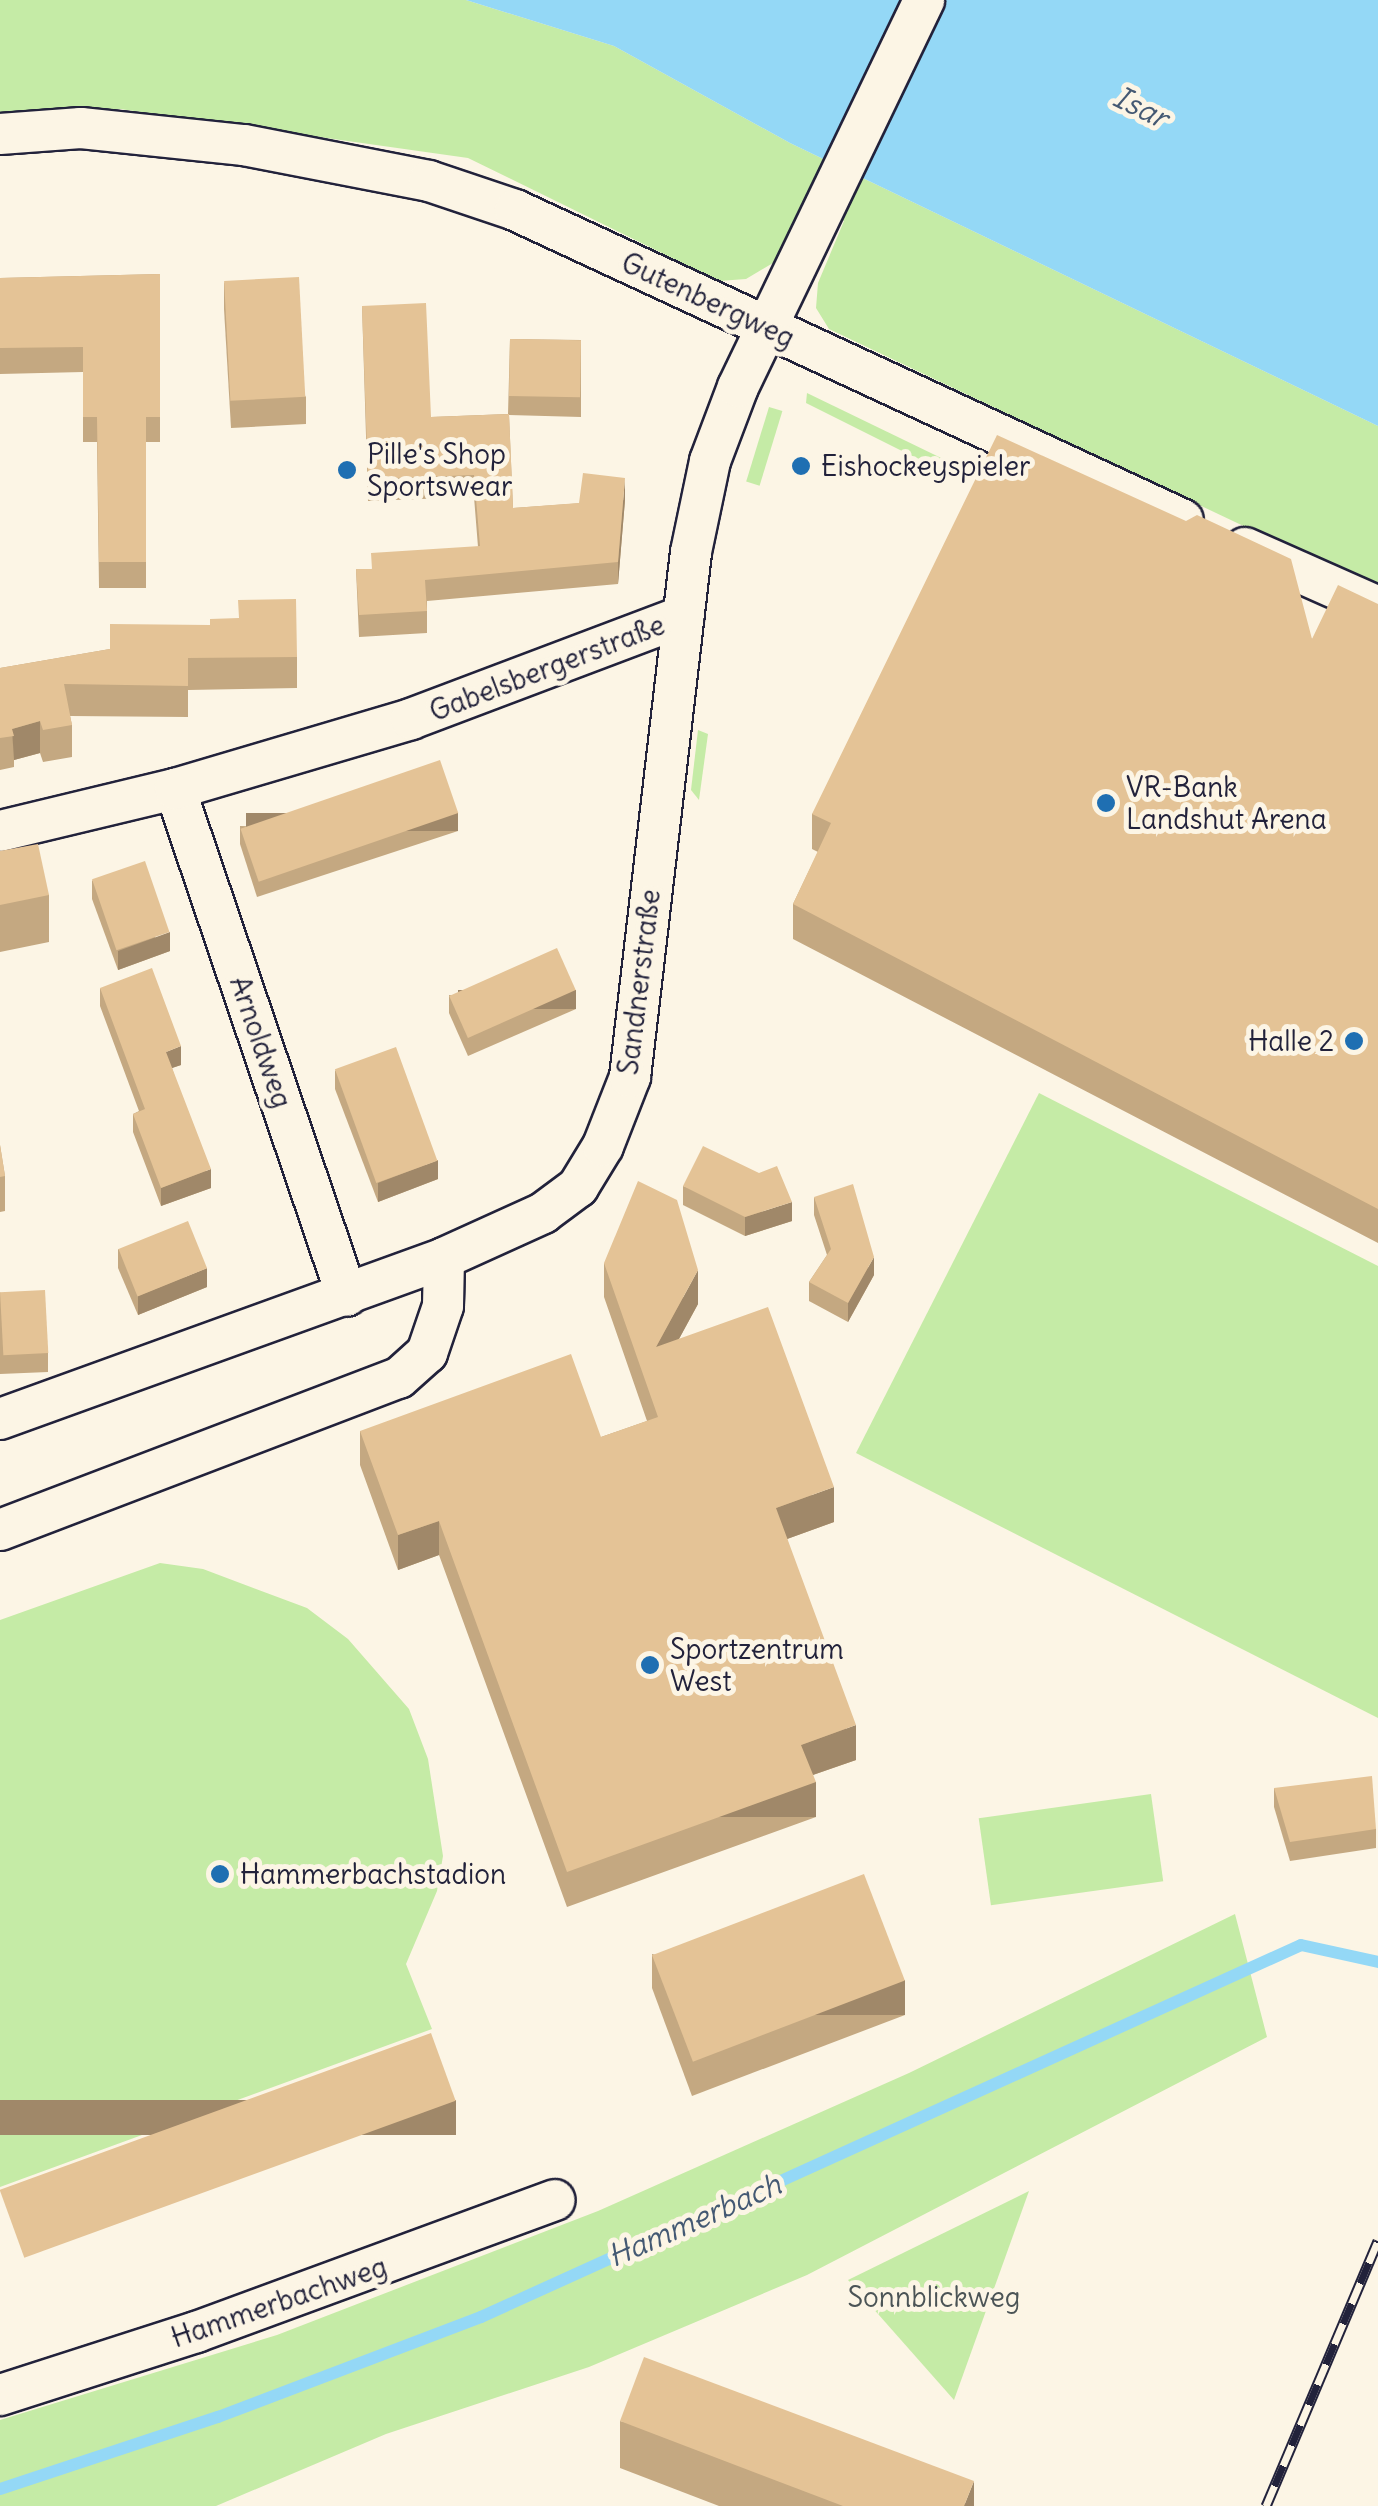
<!DOCTYPE html>
<html>
<head>
<meta charset="utf-8">
<style>
	body { margin:0 }
	#map { position:relative; width:1378px; height:2506px; overflow:hidden; background:#fcf5e5; font-family:Delius,sans-serif }
	div>[style] { position:absolute }
	.green>* { inset:0; background:#c5eba6; transform-origin:0 0 }
	.water>* { inset:0; background:#94d8f6 }
	.stream>* { height:12px; margin:-6px; padding:0 6px; transform-origin:6px; border-radius:6px; background:#94d8f6 }
	.roads { filter:drop-shadow(2px 0 #22223b) drop-shadow(-2px 0 #22223b) drop-shadow(0 2px #22223b) drop-shadow(0 -2px #22223b) }
	.street>* { height:40px; margin:-20px; padding:0 20px; transform-origin:20px; border-radius:20px; background:#fcf5e5 }
	.rail>* { height:11px; margin-top:-5.5px; transform-origin:0; background:repeating-linear-gradient(90deg,#fcf5e5 0 22px,#22223b 0 44px); box-sizing:border-box; border-block:2px solid #22223b }
	.wall>* { inset:0; background:#c4a881 }
	.shaded-wall>* { inset:0; background:#a08869; transform-origin:0 0 }
	.building>* { inset:0; background:#e4c396; transform-origin:0 0 }
	.dots>* { width:28px; height:28px; translate:-50% -50%; box-sizing:border-box; border:5px solid #fcf5e5; border-radius:50% }
	span { translate:-50% -50%; white-space:nowrap; text-align:center; line-height:1.15; -webkit-text-stroke:10px #fcf5e5; paint-order:stroke }
	.street-label { font-size:28px; color:#22223b }
	.poi-label { font-size:28px; color:#22223b }
	.left { translate:0 -50%; text-align:left }
	.right { translate:-100% -50%; text-align:right }
	.park-label { font-size:28px; color:#4b5456 }
	.water-label { font-size:30px; color:#445973; font-style:italic }
</style>
</head>
<body>
<div id="map">
	<div class="green">
		<i style="clip-path:polygon(0 0,466px 0,614px 46px,790px 143px,1378px 426px,1378px 590px,829px 329px,816px 308px,818px 283px,844px 221px,808px 203px,773px 263px,746px 279px,719px 281px,468px 158px,120px 109px,0 113px)"></i>
		<i style="clip-path:polygon(807px 393px,966px 470px,960px 480px,806px 403px)"></i>
		<i style="left:769px;top:407px;width:14px;height:78px;rotate:17deg"></i>
		<i style="clip-path:polygon(698px 730px,708px 734px,699px 800px,691px 790px)"></i>
		<i style="clip-path:polygon(1039px 1093px,1378px 1266px,1378px 1718px,856px 1453px)"></i>
		<i style="clip-path:polygon(160px 1563px,203px 1569px,307px 1608px,348px 1639px,409px 1709px,428px 1759px,443px 1856px,437px 1891px,406px 1964px,432px 2029px,0 2187px,0 1620px)"></i>
		<i style="left:1151px;top:1794px;width:88px;height:174px;rotate:82deg"></i>
		<i style="clip-path:polygon(1235px 1914px,1267px 2037px,807px 2275px,589px 2367px,386px 2434px,216px 2506px,0 2506px,0 2420px,277px 2335px,598px 2211px,909px 2073px)"></i>
		<i style="clip-path:polygon(1029px 2191px,954px 2400px,848px 2280px)"></i>
	</div>
	<div class="water">
		<i style="clip-path:polygon(466px 0,1378px 0,1378px 426px,790px 143px,614px 46px)"></i>
	</div>
	<div class="stream">
		<i style="left:0;top:2489px;width:230px;rotate:-18.3deg"></i>
		<i style="left:218px;top:2417px;width:281px;rotate:-20.8deg"></i>
		<i style="left:481px;top:2317px;width:900px;rotate:-24.4deg"></i>
		<i style="left:1301px;top:1945px;width:79px;rotate:12.4deg"></i>
	</div>
	<div class="roads">
		<div class="street">
			<i style="left:0;top:134px;width:81px;rotate:-4.2deg"></i>
			<i style="left:81px;top:128px;width:164px;rotate:6deg"></i>
			<i style="left:244px;top:145px;width:188px;rotate:11deg"></i>
			<i style="left:429px;top:181px;width:91px;rotate:18.6deg"></i>
			<i style="left:515px;top:210px;width:736px;rotate:24.89deg"></i>
			<i style="left:1245px;top:548px;width:145px;rotate:23.9deg"></i>
			<i style="left:175px;top:789px;width:535px;rotate:71.26deg"></i>
			<i style="left:0;top:831px;width:180px;rotate:-13.5deg"></i>
			<i style="left:175px;top:789px;width:246px;rotate:-16.5deg"></i>
			<i style="left:411px;top:719px;width:291px;rotate:-20.7deg"></i>
			<i style="left:0;top:1419px;width:472px;rotate:-19.9deg"></i>
			<i style="left:444px;top:1258px;width:109px;rotate:-24.4deg"></i>
			<i style="left:543px;top:1213px;width:44px;rotate:-36.6deg"></i>
			<i style="left:578px;top:1187px;width:48px;rotate:-58.6deg"></i>
			<i style="left:603px;top:1146px;width:74px;rotate:-68.6deg"></i>
			<i style="left:630px;top:1077px;width:529px;rotate:-83.37deg"></i>
			<i style="left:691px;top:552px;width:93px;rotate:-78.2deg"></i>
			<i style="left:710px;top:461px;width:79px;rotate:-69.3deg"></i>
			<i style="left:738px;top:387px;width:429px;rotate:-64.3deg"></i>
			<i style="left:0;top:1530px;width:427px;rotate:-20.9deg"></i>
			<i style="left:399px;top:1378px;width:38px;rotate:-42deg"></i>
			<i style="left:427px;top:1353px;width:50px;rotate:-71.2deg"></i>
			<i style="left:443px;top:1306px;width:48px;rotate:-88.8deg"></i>
			<i style="left:0;top:2395px;width:206px;rotate:-17.8deg"></i>
			<i style="left:196px;top:2332px;width:382px;rotate:-20.2deg"></i>
		</div>
	</div>
	<div class="rail">
		<i style="left:1266px;top:2506px;width:288px;rotate:-67.1deg"></i>
	</div>
	<div class="wall">
		<i style="clip-path:polygon(160px 274px,160px 442px,146px 442px,146px 588px,99px 588px,97px 442px,83px 442px,83px 372px,0 374px,0 278px)"></i>
		<i style="clip-path:polygon(224px 282px,306px 397px,306px 424px,231px 428px,224px 309px)"></i>
		<i style="clip-path:polygon(362px 306px,431px 417px,508px 414px,510px 339px,581px 340px,581px 417px,509px 415px,513px 508px,625px 500px,618px 584px,427px 601px,427px 633px,359px 637px,356px 569px,371px 569px,478px 547px,474px 497px,368px 501px)"></i>
		<i style="clip-path:polygon(1186px 521px,1312px 639px,1378px 604px,1378px 1243px,793px 939px,793px 904px,818px 852px,812px 849px,812px 814px)"></i>
		<i style="clip-path:polygon(110px 649px,297px 657px,297px 688px,188px 690px,188px 717px,70px 716px,72px 725px,72px 757px,43px 762px,40px 753px,14px 760px,14px 767px,0 770px,0 668px)"></i>
		<i style="clip-path:polygon(240px 826px,458px 831px,257px 897px,240px 844px)"></i>
		<i style="clip-path:polygon(0 851px,49px 895px,49px 942px,0 952px)"></i>
		<i style="clip-path:polygon(92px 880px,170px 951px,118px 970px,92px 899px)"></i>
		<i style="clip-path:polygon(100px 988px,181px 1065px,172px 1068px,211px 1188px,161px 1206px,133px 1132px,133px 1114px,139px 1111px,100px 1006px)"></i>
		<i style="clip-path:polygon(449px 995px,576px 1009px,468px 1056px,449px 1013px)"></i>
		<i style="clip-path:polygon(335px 1070px,438px 1179px,378px 1202px,335px 1089px)"></i>
		<i style="clip-path:polygon(0 1145px,5px 1176px,5px 1211px,0 1212px)"></i>
		<i style="clip-path:polygon(683px 1186px,792px 1221px,745px 1236px,683px 1205px)"></i>
		<i style="clip-path:polygon(814px 1197px,874px 1275px,848px 1322px,809px 1301px,809px 1282px,827px 1255px,814px 1215px)"></i>
		<i style="clip-path:polygon(118px 1249px,207px 1287px,138px 1315px,118px 1268px)"></i>
		<i style="clip-path:polygon(604px 1263px,698px 1304px,679px 1339px,834px 1522px,787px 1539px,856px 1760px,813px 1775px,816px 1817px,567px 1907px,439px 1555px,398px 1570px,360px 1465px,360px 1431px,601px 1437px,647px 1421px,604px 1297px)"></i>
		<i style="clip-path:polygon(0 1292px,48px 1353px,48px 1372px,0 1374px)"></i>
		<i style="clip-path:polygon(1274px 1788px,1376px 1829px,1376px 1848px,1290px 1861px,1274px 1807px)"></i>
		<i style="clip-path:polygon(652px 1954px,905px 2015px,692px 2096px,652px 1988px)"></i>
		<i style="clip-path:polygon(620px 2421px,974px 2506px,719px 2506px,620px 2468px)"></i>
	</div>
	<div class="shaded-wall">
		<i style="clip-path:polygon(625px 478px,625px 500px,618px 584px,618px 562px)"></i>
		<i style="clip-path:polygon(40px 721px,40px 753px,14px 760px,12px 729px)"></i>
		<i style="left:458px;top:813px;width:18px;height:212px;rotate:90deg"></i>
		<i style="clip-path:polygon(170px 932px,170px 951px,118px 970px,118px 951px)"></i>
		<i style="left:576px;top:990px;width:19px;height:118px;rotate:90deg"></i>
		<i style="clip-path:polygon(181px 1046px,181px 1065px,166px 1070px,166px 1052px)"></i>
		<i style="clip-path:polygon(438px 1160px,438px 1179px,378px 1202px,378px 1183px)"></i>
		<i style="clip-path:polygon(211px 1169px,211px 1188px,161px 1206px,161px 1188px)"></i>
		<i style="clip-path:polygon(792px 1202px,792px 1221px,745px 1236px,745px 1217px)"></i>
		<i style="clip-path:polygon(874px 1257px,874px 1275px,848px 1322px,848px 1303px)"></i>
		<i style="clip-path:polygon(207px 1268px,207px 1287px,138px 1315px,138px 1296px)"></i>
		<i style="clip-path:polygon(698px 1270px,698px 1304px,656px 1381px,656px 1347px)"></i>
		<i style="clip-path:polygon(834px 1487px,834px 1522px,776px 1543px,776px 1508px)"></i>
		<i style="clip-path:polygon(439px 1521px,439px 1555px,398px 1570px,398px 1535px)"></i>
		<i style="clip-path:polygon(856px 1725px,856px 1760px,801px 1779px,801px 1745px)"></i>
		<i style="left:816px;top:1782px;width:35px;height:265px;rotate:90deg"></i>
		<i style="left:905px;top:1980px;width:35px;height:228px;rotate:90deg"></i>
		<i style="left:456px;top:2100px;width:35px;height:486px;rotate:90deg"></i>
		<i style="clip-path:polygon(974px 2481px,974px 2506px,964px 2506px)"></i>
	</div>
	<div class="building">
		<i style="clip-path:polygon(160px 274px,160px 417px,146px 417px,146px 562px,99px 562px,97px 417px,83px 417px,83px 347px,0 348px,0 278px)"></i>
		<i style="left:299px;top:277px;width:120px;height:75px;rotate:87deg"></i>
		<i style="clip-path:polygon(426px 303px,431px 417px,509px 414px,513px 508px,579px 503px,583px 473px,625px 478px,618px 562px,425px 580px,427px 611px,359px 615px,356px 569px,372px 569px,371px 553px,480px 546px,474px 475px,368px 479px,362px 306px)"></i>
		<i style="left:510px;top:339px;width:71px;height:57px;rotate:1deg"></i>
		<i style="clip-path:polygon(997px 435px,1186px 521px,1197px 515px,1291px 559px,1312px 639px,1338px 585px,1378px 604px,1378px 1209px,793px 904px,831px 823px,812px 814px)"></i>
		<i style="clip-path:polygon(296px 599px,297px 657px,188px 658px,188px 686px,64px 684px,72px 725px,43px 730px,40px 721px,12px 729px,14px 736px,0 738px,0 668px,110px 649px,110px 624px,210px 625px,210px 619px,239px 618px,238px 600px)"></i>
		<i style="left:440px;top:760px;width:56px;height:211px;rotate:71deg"></i>
		<i style="clip-path:polygon(38px 844px,49px 895px,0 905px,0 851px)"></i>
		<i style="left:145px;top:861px;width:75px;height:56px;rotate:71deg"></i>
		<i style="left:557px;top:948px;width:46px;height:118px;rotate:66deg"></i>
		<i style="clip-path:polygon(152px 968px,181px 1046px,166px 1052px,211px 1169px,161px 1188px,133px 1114px,145px 1109px,100px 988px)"></i>
		<i style="left:396px;top:1047px;width:121px;height:65px;rotate:70deg"></i>
		<i style="clip-path:polygon(0 1145px,5px 1176px,0 1177px)"></i>
		<i style="clip-path:polygon(703px 1146px,759px 1173px,777px 1166px,792px 1202px,745px 1217px,683px 1186px)"></i>
		<i style="clip-path:polygon(638px 1181px,677px 1200px,698px 1270px,656px 1347px,768px 1307px,834px 1487px,776px 1508px,856px 1725px,801px 1745px,816px 1782px,567px 1872px,439px 1521px,398px 1535px,360px 1431px,571px 1354px,601px 1437px,658px 1417px,604px 1263px)"></i>
		<i style="clip-path:polygon(853px 1184px,874px 1257px,848px 1303px,809px 1282px,831px 1249px,814px 1197px)"></i>
		<i style="left:188px;top:1221px;width:51px;height:75px;rotate:68deg"></i>
		<i style="left:45px;top:1290px;width:63px;height:45px;rotate:87deg"></i>
		<i style="clip-path:polygon(1372px 1776px,1376px 1829px,1290px 1842px,1274px 1788px)"></i>
		<i style="left:864px;top:1874px;width:114px;height:227px;rotate:69deg"></i>
		<i style="left:431px;top:2033px;width:72px;height:459px;rotate:70deg"></i>
		<i style="clip-path:polygon(644px 2357px,974px 2481px,964px 2506px,843px 2506px,620px 2421px)"></i>
	</div>
	<div class="dots">
		<i style="left:801px;top:466px;background:#1f6fb2"></i>
		<i style="left:347px;top:470px;background:#1f6fb2"></i>
		<i style="left:1106px;top:803px;background:#1f6fb2"></i>
		<i style="left:1354px;top:1041px;background:#1f6fb2"></i>
		<i style="left:650px;top:1665px;background:#1f6fb2"></i>
		<i style="left:220px;top:1874px;background:#1f6fb2"></i>
	</div>
	<div class="street-label">
		<span style="left:708px;top:300px;rotate:25deg">Gutenbergweg</span>
		<span style="left:547px;top:668px;rotate:-21deg">Gabelsbergerstraße</span>
		<span style="left:639px;top:982px;rotate:-83deg">Sandnerstraße</span>
		<span style="left:261px;top:1042px;rotate:71deg">Arnoldweg</span>
		<span style="left:279px;top:2302px;rotate:-19deg">Hammerbachweg</span>
	</div>
	<div class="poi-label">
		<span class="left" style="left:367px;top:470px">Pille's Shop<br>Sportswear</span>
		<span class="left" style="left:821px;top:466px">Eishockeyspieler</span>
		<span class="left" style="left:1126px;top:803px">VR-Bank<br>Landshut Arena</span>
		<span class="right" style="left:1334px;top:1041px">Halle 2</span>
		<span class="left" style="left:670px;top:1665px">Sportzentrum<br>West</span>
		<span class="left" style="left:240px;top:1874px">Hammerbachstadion</span>
	</div>
	<div class="park-label">
		<span style="left:934px;top:2297px">Sonnblickweg</span>
	</div>
	<div class="water-label">
		<span style="left:1141px;top:107px;rotate:26deg">Isar</span>
		<span style="left:694px;top:2220px;rotate:-24deg">Hammerbach</span>
	</div>
</div>
</body>
</html>
